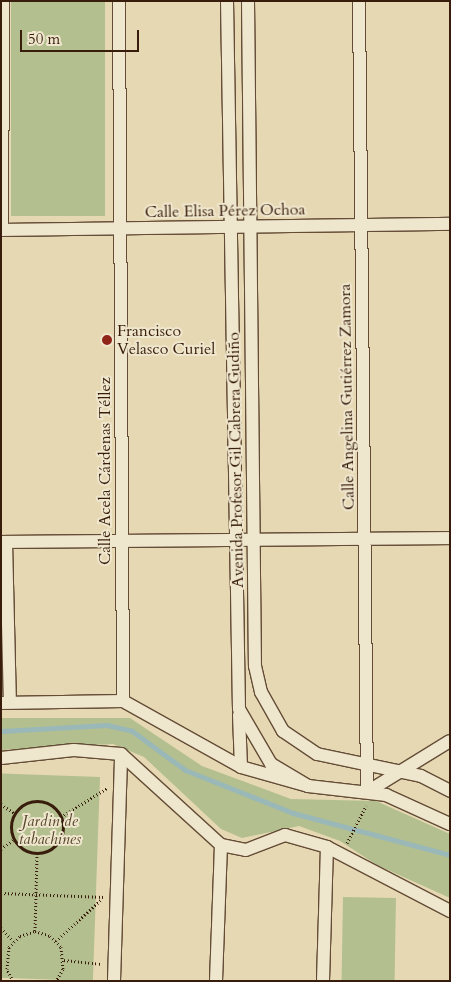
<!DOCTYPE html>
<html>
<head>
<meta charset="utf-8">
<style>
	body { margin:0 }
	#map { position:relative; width:451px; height:982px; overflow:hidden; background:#e6d8b3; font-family:Cardo,serif }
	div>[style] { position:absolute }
	.green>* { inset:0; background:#b3bf8e; transform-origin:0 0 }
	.stream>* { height:5px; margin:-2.5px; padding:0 2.5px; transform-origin:2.5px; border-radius:2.5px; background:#9ab8b7 }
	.path>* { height:3px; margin-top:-1.5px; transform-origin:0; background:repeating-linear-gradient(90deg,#381d0c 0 1px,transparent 0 3.5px) }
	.path>.ring { margin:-1.5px; padding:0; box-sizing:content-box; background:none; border:3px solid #381d0c; border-radius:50% }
	.roads { filter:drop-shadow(1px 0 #644c36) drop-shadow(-1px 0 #644c36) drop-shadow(0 1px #644c36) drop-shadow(0 -1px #644c36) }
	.street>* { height:12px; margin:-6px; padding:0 6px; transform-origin:6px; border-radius:6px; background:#efe6ce }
	.dots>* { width:14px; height:14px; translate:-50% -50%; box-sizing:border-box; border:2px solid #efe6ce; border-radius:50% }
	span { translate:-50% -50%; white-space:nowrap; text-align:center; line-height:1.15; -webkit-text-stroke:4px #efe6ce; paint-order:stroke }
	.street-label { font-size:16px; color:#381d0c }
	.poi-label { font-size:16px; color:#381d0c }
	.left { translate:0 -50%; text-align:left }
	.park-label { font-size:16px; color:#57462c; font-style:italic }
	.frame { position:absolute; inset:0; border:2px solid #381d0c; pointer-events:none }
	.scale { position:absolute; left:20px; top:30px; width:119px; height:22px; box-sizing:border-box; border:2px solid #381d0c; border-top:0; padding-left:6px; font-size:15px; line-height:18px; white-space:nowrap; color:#381d0c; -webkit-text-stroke:4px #efe6ce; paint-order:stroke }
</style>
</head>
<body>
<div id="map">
	<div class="green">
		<i style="left:11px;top:1px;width:94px;height:215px"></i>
		<i style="clip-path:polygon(1px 718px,130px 718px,202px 766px,291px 799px,376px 801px,450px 834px,450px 898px,377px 865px,340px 841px,299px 826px,242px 838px,221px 829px,144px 757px,113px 744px,1px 750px)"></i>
		<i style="left:100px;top:777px;width:204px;height:99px;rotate:92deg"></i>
		<i style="left:343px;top:897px;width:53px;height:84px;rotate:1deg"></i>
	</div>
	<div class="stream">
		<i style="left:1px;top:731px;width:106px;rotate:-3.2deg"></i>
		<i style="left:107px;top:725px;width:26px;rotate:13deg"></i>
		<i style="left:132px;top:731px;width:66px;rotate:36.3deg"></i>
		<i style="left:185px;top:770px;width:116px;rotate:21.7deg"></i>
		<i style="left:293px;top:813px;width:163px;rotate:15deg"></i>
	</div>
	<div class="path">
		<i class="ring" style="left:11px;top:801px;width:49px;height:49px"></i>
		<i style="left:1px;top:804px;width:16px;rotate:35deg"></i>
		<i style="left:61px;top:817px;width:54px;rotate:-32.2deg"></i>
		<i style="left:347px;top:843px;width:42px;rotate:-62.8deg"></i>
		<i style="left:1px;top:849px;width:15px;rotate:-37deg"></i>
		<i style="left:1px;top:893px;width:103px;rotate:2.2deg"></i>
		<i style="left:1px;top:928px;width:18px;rotate:47deg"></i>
		<i style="left:35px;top:931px;width:77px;rotate:-88.5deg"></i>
		<i style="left:56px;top:941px;width:62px;rotate:-42.4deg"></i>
		<i style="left:64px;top:960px;width:37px;rotate:6deg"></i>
		<i style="left:13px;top:981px;width:13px;rotate:-117deg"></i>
		<i style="left:7px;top:969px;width:22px;rotate:-85deg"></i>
		<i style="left:9px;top:947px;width:16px;rotate:-45deg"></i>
		<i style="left:20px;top:936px;width:16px;rotate:-18deg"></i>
		<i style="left:35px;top:931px;width:16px;rotate:18deg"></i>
		<i style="left:50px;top:936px;width:16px;rotate:45deg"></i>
		<i style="left:61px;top:947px;width:22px;rotate:85deg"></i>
		<i style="left:63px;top:969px;width:14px;rotate:120deg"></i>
	</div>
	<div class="roads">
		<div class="street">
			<i style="left:119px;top:1px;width:700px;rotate:89.67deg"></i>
			<i style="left:227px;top:1px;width:708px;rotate:89.03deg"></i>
			<i style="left:239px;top:709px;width:64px;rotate:59.8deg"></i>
			<i style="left:271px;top:764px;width:43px;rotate:30.7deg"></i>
			<i style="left:248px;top:1px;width:665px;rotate:89.4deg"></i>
			<i style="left:255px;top:666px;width:27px;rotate:77deg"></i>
			<i style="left:261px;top:692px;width:45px;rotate:60.6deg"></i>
			<i style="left:283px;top:731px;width:41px;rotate:34.1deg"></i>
			<i style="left:317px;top:754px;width:106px;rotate:11.9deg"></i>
			<i style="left:421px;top:776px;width:33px;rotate:27deg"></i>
			<i style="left:359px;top:1px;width:791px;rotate:89.42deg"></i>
			<i style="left:1px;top:230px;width:449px;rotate:-0.8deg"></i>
			<i style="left:2px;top:230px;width:229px;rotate:-89.7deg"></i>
			<i style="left:1px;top:542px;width:449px;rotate:-0.5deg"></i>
			<i style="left:6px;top:542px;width:160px;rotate:88.6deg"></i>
			<i style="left:1px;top:703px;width:122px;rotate:-0.9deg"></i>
			<i style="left:123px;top:701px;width:135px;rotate:29.2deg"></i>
			<i style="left:241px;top:767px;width:70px;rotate:15.8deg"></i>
			<i style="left:308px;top:786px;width:79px;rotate:6.6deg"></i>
			<i style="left:386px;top:795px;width:70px;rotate:24.4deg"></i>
			<i style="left:239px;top:715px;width:52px;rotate:87.8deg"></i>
			<i style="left:1px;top:758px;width:73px;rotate:-6.3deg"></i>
			<i style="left:74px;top:750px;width:47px;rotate:4.9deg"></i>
			<i style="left:121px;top:754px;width:135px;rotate:42.3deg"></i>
			<i style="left:221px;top:845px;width:25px;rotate:11deg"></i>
			<i style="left:246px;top:850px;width:42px;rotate:-21deg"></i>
			<i style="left:285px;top:835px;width:44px;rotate:15.9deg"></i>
			<i style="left:327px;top:847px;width:139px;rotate:27.5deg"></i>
			<i style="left:367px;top:792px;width:97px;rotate:-31.6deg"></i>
			<i style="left:114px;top:981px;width:227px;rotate:-88.2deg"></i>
			<i style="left:216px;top:981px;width:136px;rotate:-87.9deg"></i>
			<i style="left:323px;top:981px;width:134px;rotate:-88.3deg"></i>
		</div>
	</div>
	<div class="dots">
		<i style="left:107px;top:340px;background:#8f2418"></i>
	</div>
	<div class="street-label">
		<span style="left:225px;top:211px;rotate:-1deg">Calle Elisa Pérez Ochoa</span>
		<span style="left:347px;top:397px;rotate:-91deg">Calle Angelina Gutiérrez Zamora</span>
		<span style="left:236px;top:460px;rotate:-91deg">Avenida Profesor Gil Cabrera Gudiño</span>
		<span style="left:105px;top:471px;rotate:-90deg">Calle Acela Cárdenas Téllez</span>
	</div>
	<div class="poi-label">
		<span class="left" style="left:117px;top:340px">Francisco<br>Velasco Curiel</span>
	</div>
	<div class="park-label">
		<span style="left:50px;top:830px">Jardin de<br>tabachines</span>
	</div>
	<div class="frame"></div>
	<div class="scale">50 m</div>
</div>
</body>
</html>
